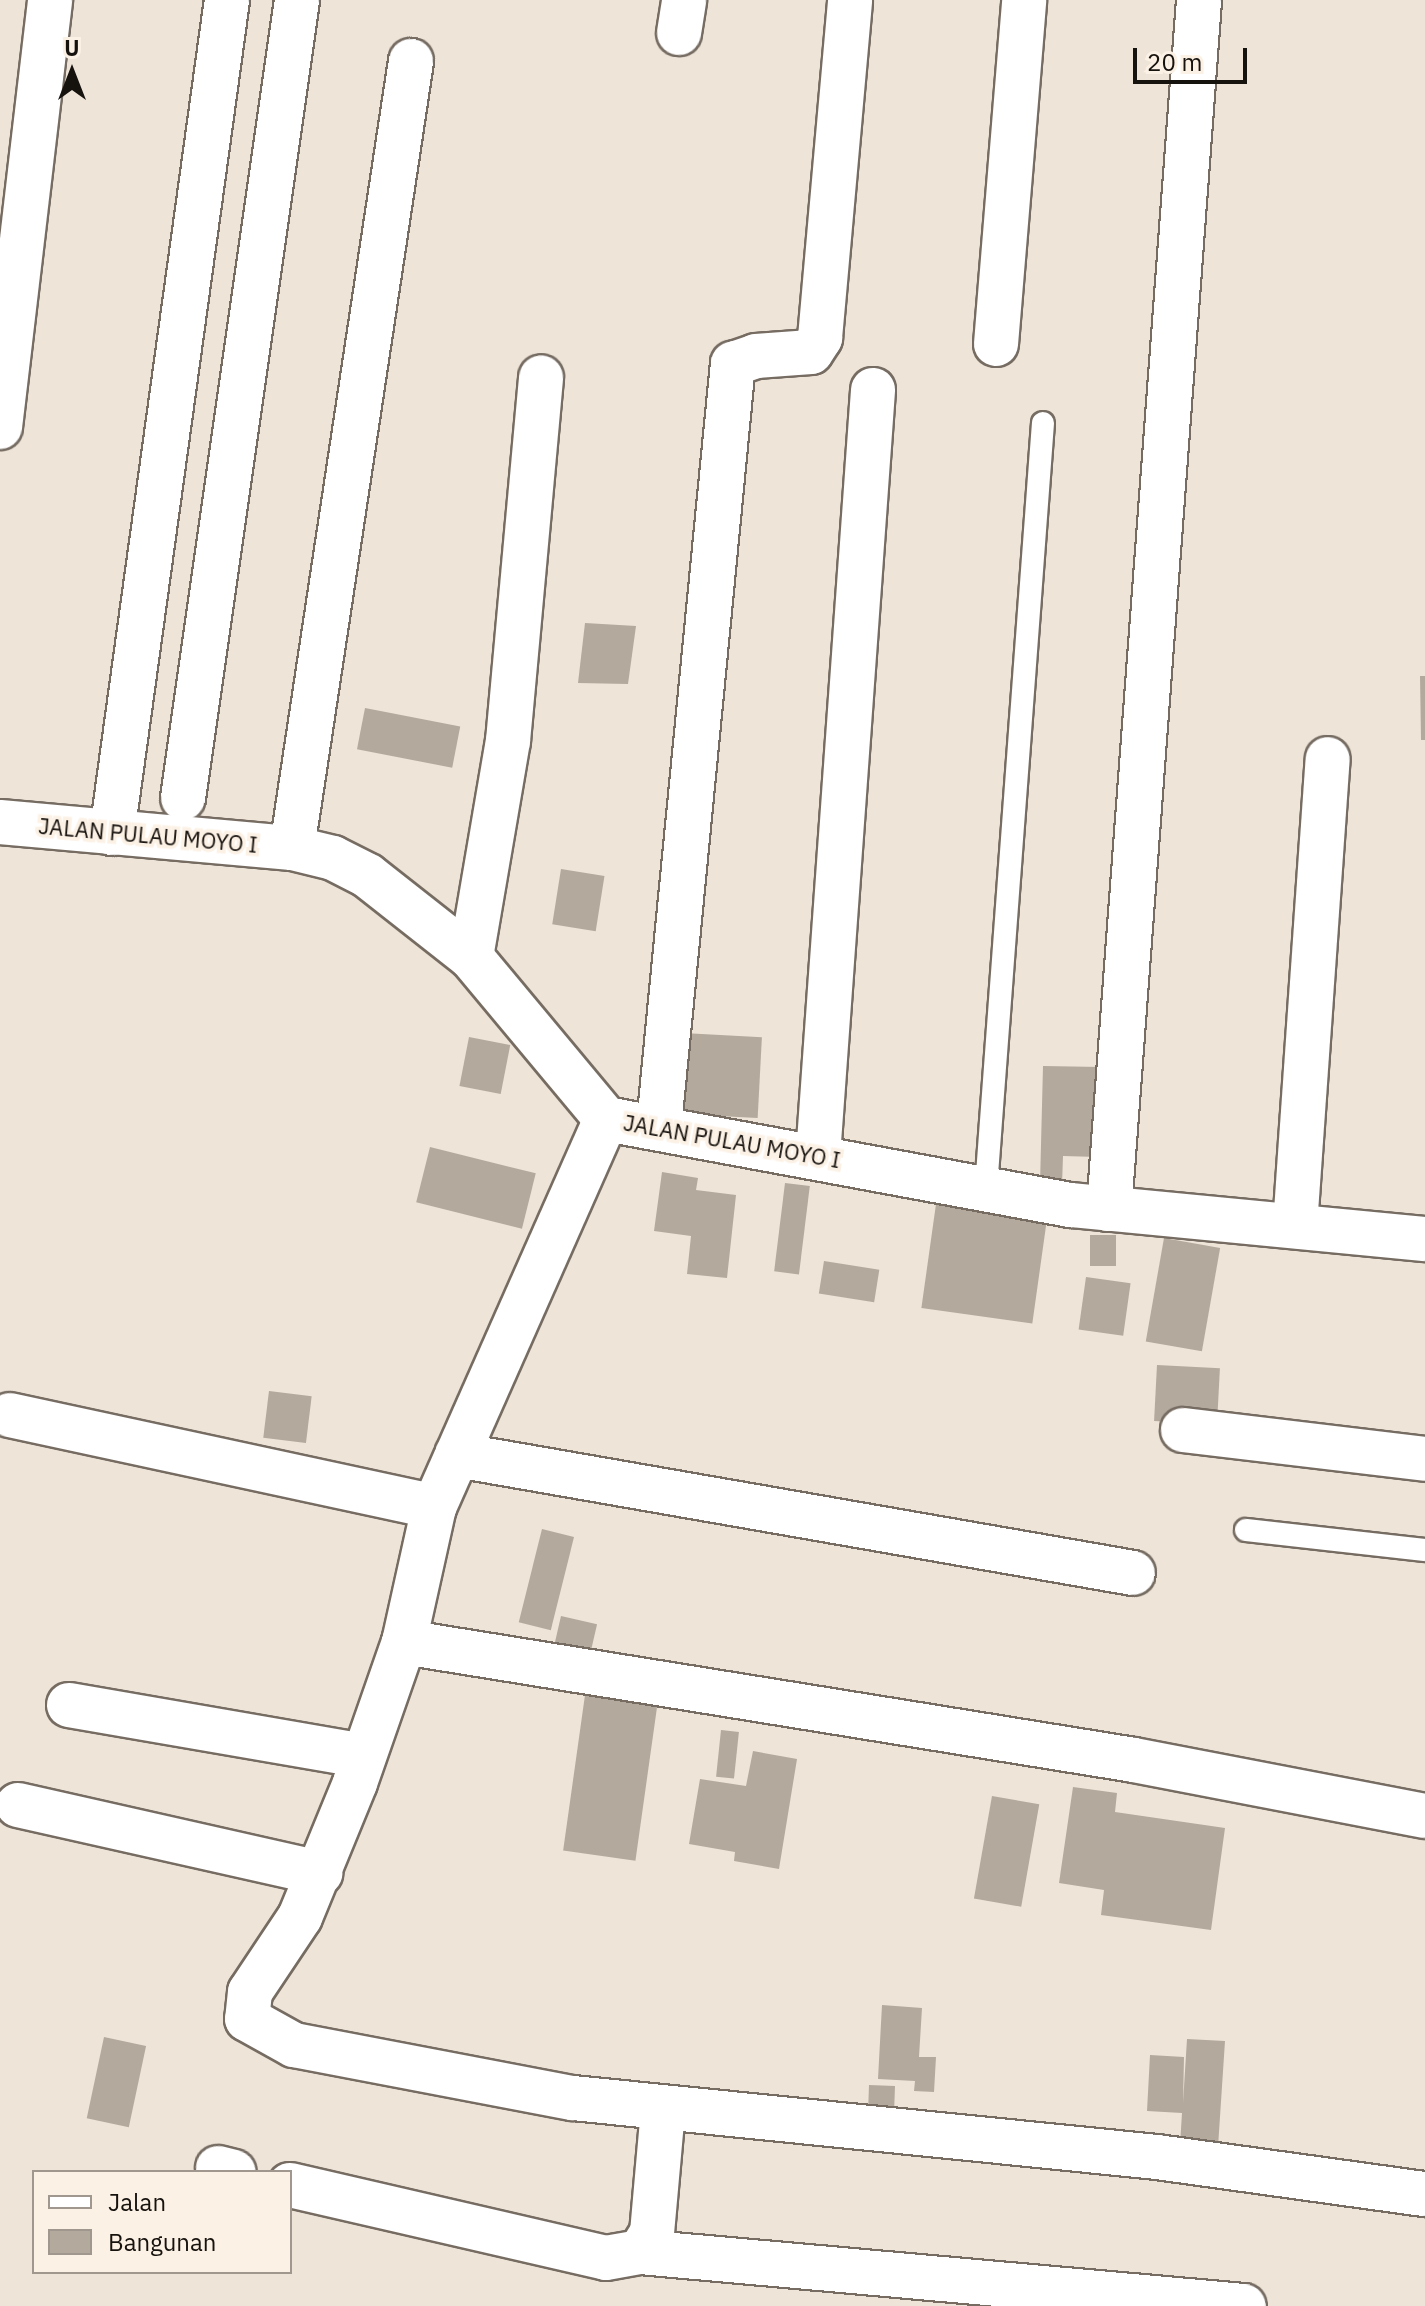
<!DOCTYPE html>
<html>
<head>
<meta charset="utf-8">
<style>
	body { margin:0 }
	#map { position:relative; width:1425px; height:2306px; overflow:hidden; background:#eee4d8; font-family:"IBM Plex Sans",sans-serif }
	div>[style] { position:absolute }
	.building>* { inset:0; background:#b3a99d; transform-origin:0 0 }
	.roads { filter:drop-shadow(2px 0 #766c62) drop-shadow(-2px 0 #766c62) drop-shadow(0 2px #766c62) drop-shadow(0 -2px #766c62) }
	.service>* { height:22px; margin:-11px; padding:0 11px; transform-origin:11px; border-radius:11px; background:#fff }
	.minor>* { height:44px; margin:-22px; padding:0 22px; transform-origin:22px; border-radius:22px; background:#fff }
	span { translate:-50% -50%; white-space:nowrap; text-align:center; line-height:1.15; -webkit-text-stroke:7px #fcf1e5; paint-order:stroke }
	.street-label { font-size:22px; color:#16120e }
	.legend { position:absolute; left:32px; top:2170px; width:260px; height:104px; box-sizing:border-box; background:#fcf1e5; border:2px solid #a0988f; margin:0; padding:10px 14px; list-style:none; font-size:24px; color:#16120e }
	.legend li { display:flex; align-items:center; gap:16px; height:40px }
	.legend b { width:40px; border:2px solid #a0988f }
	.north { position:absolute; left:32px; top:32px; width:80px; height:80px; -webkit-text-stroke:6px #fcf1e5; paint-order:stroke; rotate:0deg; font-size:22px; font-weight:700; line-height:32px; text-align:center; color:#16120e }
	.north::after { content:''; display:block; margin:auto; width:28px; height:36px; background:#16120e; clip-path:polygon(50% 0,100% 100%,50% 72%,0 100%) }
	.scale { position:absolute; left:1133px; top:48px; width:114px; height:36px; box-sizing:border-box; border:4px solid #16120e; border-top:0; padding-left:10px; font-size:24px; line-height:28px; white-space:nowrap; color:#16120e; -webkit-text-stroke:6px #fcf1e5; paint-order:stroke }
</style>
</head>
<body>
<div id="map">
	<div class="building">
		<i style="clip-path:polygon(585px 623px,636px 626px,628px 684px,578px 683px)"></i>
		<i style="clip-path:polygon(1420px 676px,1425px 676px,1425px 740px,1421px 740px)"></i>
		<i style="left:365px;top:708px;width:97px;height:42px;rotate:11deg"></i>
		<i style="left:561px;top:869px;width:44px;height:56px;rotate:9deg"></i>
		<i style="left:683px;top:1033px;width:79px;height:81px;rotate:3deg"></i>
		<i style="left:469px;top:1037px;width:42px;height:50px;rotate:11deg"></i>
		<i style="clip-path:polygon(1043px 1066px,1101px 1067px,1098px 1157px,1063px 1156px,1062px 1185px,1040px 1184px)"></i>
		<i style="left:430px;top:1147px;width:109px;height:57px;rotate:14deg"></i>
		<i style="clip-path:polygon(662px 1172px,698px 1178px,696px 1190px,736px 1195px,727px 1278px,687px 1274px,691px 1236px,654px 1231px)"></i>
		<i style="left:785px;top:1183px;width:25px;height:89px;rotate:7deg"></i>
		<i style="left:936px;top:1204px;width:112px;height:105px;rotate:8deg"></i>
		<i style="left:1090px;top:1235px;width:26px;height:31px"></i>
		<i style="left:1164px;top:1238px;width:57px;height:105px;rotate:10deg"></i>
		<i style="left:824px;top:1261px;width:56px;height:33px;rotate:9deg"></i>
		<i style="left:1086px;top:1277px;width:45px;height:53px;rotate:8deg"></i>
		<i style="left:1157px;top:1365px;width:63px;height:56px;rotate:3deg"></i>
		<i style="left:269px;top:1391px;width:43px;height:47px;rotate:7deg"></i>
		<i style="left:542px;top:1529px;width:33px;height:96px;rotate:14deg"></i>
		<i style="left:561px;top:1616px;width:37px;height:43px;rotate:13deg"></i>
		<i style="left:585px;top:1695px;width:73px;height:157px;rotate:8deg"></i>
		<i style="left:721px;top:1730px;width:18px;height:47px;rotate:6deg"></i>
		<i style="clip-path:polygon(753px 1751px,797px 1759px,779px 1869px,734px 1861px,735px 1852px,689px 1844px,700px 1779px,746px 1786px)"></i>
		<i style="clip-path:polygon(1073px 1787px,1117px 1793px,1115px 1812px,1225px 1828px,1211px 1930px,1101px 1915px,1104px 1890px,1059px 1883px)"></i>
		<i style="left:992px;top:1796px;width:48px;height:104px;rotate:10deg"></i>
		<i style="clip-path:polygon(882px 2005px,922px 2008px,919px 2057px,936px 2057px,934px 2092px,914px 2091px,915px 2081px,878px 2079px)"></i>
		<i style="left:104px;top:2037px;width:43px;height:83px;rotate:12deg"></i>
		<i style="clip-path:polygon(1187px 2039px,1225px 2041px,1218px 2147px,1180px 2145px,1182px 2113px,1147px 2111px,1150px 2055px,1184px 2057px,1183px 2103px)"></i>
		<i style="left:869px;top:2085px;width:26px;height:29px;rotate:2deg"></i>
	</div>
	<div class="roads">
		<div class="service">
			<i style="left:986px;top:1188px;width:767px;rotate:-85.74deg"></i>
			<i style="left:1246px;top:1530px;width:180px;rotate:6.4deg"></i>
		</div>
		<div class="minor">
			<i style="left:679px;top:33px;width:33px;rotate:-81deg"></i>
			<i style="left:996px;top:344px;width:345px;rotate:-85.3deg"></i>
			<i style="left:0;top:427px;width:430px;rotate:-83.3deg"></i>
			<i style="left:183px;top:798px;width:806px;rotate:-81.87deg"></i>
			<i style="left:0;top:822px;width:293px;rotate:5.1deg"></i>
			<i style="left:292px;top:848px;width:42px;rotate:13.7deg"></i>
			<i style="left:333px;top:858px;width:39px;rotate:27deg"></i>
			<i style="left:368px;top:876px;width:131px;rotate:38.2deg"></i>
			<i style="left:471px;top:957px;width:211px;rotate:50.2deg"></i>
			<i style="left:606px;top:1119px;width:473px;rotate:10.5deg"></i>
			<i style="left:1071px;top:1205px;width:356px;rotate:5.5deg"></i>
			<i style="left:112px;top:833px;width:841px;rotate:-82.14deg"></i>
			<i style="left:292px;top:848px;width:796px;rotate:-81.4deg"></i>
			<i style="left:471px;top:957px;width:219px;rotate:-80.3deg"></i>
			<i style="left:508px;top:741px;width:365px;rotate:-84.8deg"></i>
			<i style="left:606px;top:1119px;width:424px;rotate:113.9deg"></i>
			<i style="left:434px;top:1507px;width:138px;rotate:102.5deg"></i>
			<i style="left:404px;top:1642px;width:149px;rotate:109.2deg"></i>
			<i style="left:355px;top:1783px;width:145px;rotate:112.3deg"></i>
			<i style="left:300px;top:1917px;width:90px;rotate:123.7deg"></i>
			<i style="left:250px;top:1992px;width:27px;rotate:96deg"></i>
			<i style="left:247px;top:2019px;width:54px;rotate:29deg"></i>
			<i style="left:294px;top:2045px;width:284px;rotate:10.8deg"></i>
			<i style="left:573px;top:2098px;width:587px;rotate:5.77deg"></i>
			<i style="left:1157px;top:2157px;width:271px;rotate:7.9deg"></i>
			<i style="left:659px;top:1125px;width:765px;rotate:-84.45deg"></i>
			<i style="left:733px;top:364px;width:24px;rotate:-19deg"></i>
			<i style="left:756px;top:356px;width:55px;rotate:-4.2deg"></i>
			<i style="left:811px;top:352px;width:17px;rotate:-57deg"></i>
			<i style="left:820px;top:338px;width:339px;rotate:-84.9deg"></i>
			<i style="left:818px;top:1156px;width:768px;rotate:-85.89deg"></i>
			<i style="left:1109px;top:1209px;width:1212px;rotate:-85.74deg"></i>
			<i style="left:1295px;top:1226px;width:468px;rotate:-86deg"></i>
			<i style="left:10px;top:1415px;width:434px;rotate:12.2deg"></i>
			<i style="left:1183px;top:1430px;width:244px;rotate:6.8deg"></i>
			<i style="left:457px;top:1455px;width:686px;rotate:9.9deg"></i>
			<i style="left:404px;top:1642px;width:739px;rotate:9.18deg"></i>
			<i style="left:1134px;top:1760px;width:296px;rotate:10.9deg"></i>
			<i style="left:69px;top:1705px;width:299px;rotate:9.8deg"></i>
			<i style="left:18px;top:1805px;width:310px;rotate:12.7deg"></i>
			<i style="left:218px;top:2168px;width:16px;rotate:14deg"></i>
			<i style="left:290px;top:2185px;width:324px;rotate:13deg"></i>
			<i style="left:606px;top:2258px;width:35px;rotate:-10deg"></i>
			<i style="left:640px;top:2252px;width:606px;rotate:5.11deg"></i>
			<i style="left:640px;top:2252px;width:22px;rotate:-58deg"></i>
			<i style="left:652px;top:2233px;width:123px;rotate:-84.9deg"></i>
		</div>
	</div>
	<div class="street-label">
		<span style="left:148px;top:835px;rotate:5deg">JALAN PULAU MOYO I</span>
		<span style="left:732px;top:1141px;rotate:10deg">JALAN PULAU MOYO I</span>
	</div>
	<ul class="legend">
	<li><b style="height:10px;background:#fff"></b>Jalan</li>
	<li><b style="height:22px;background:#b3a99d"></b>Bangunan</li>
	</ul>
	<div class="north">U</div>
	<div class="scale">20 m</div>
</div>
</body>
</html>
